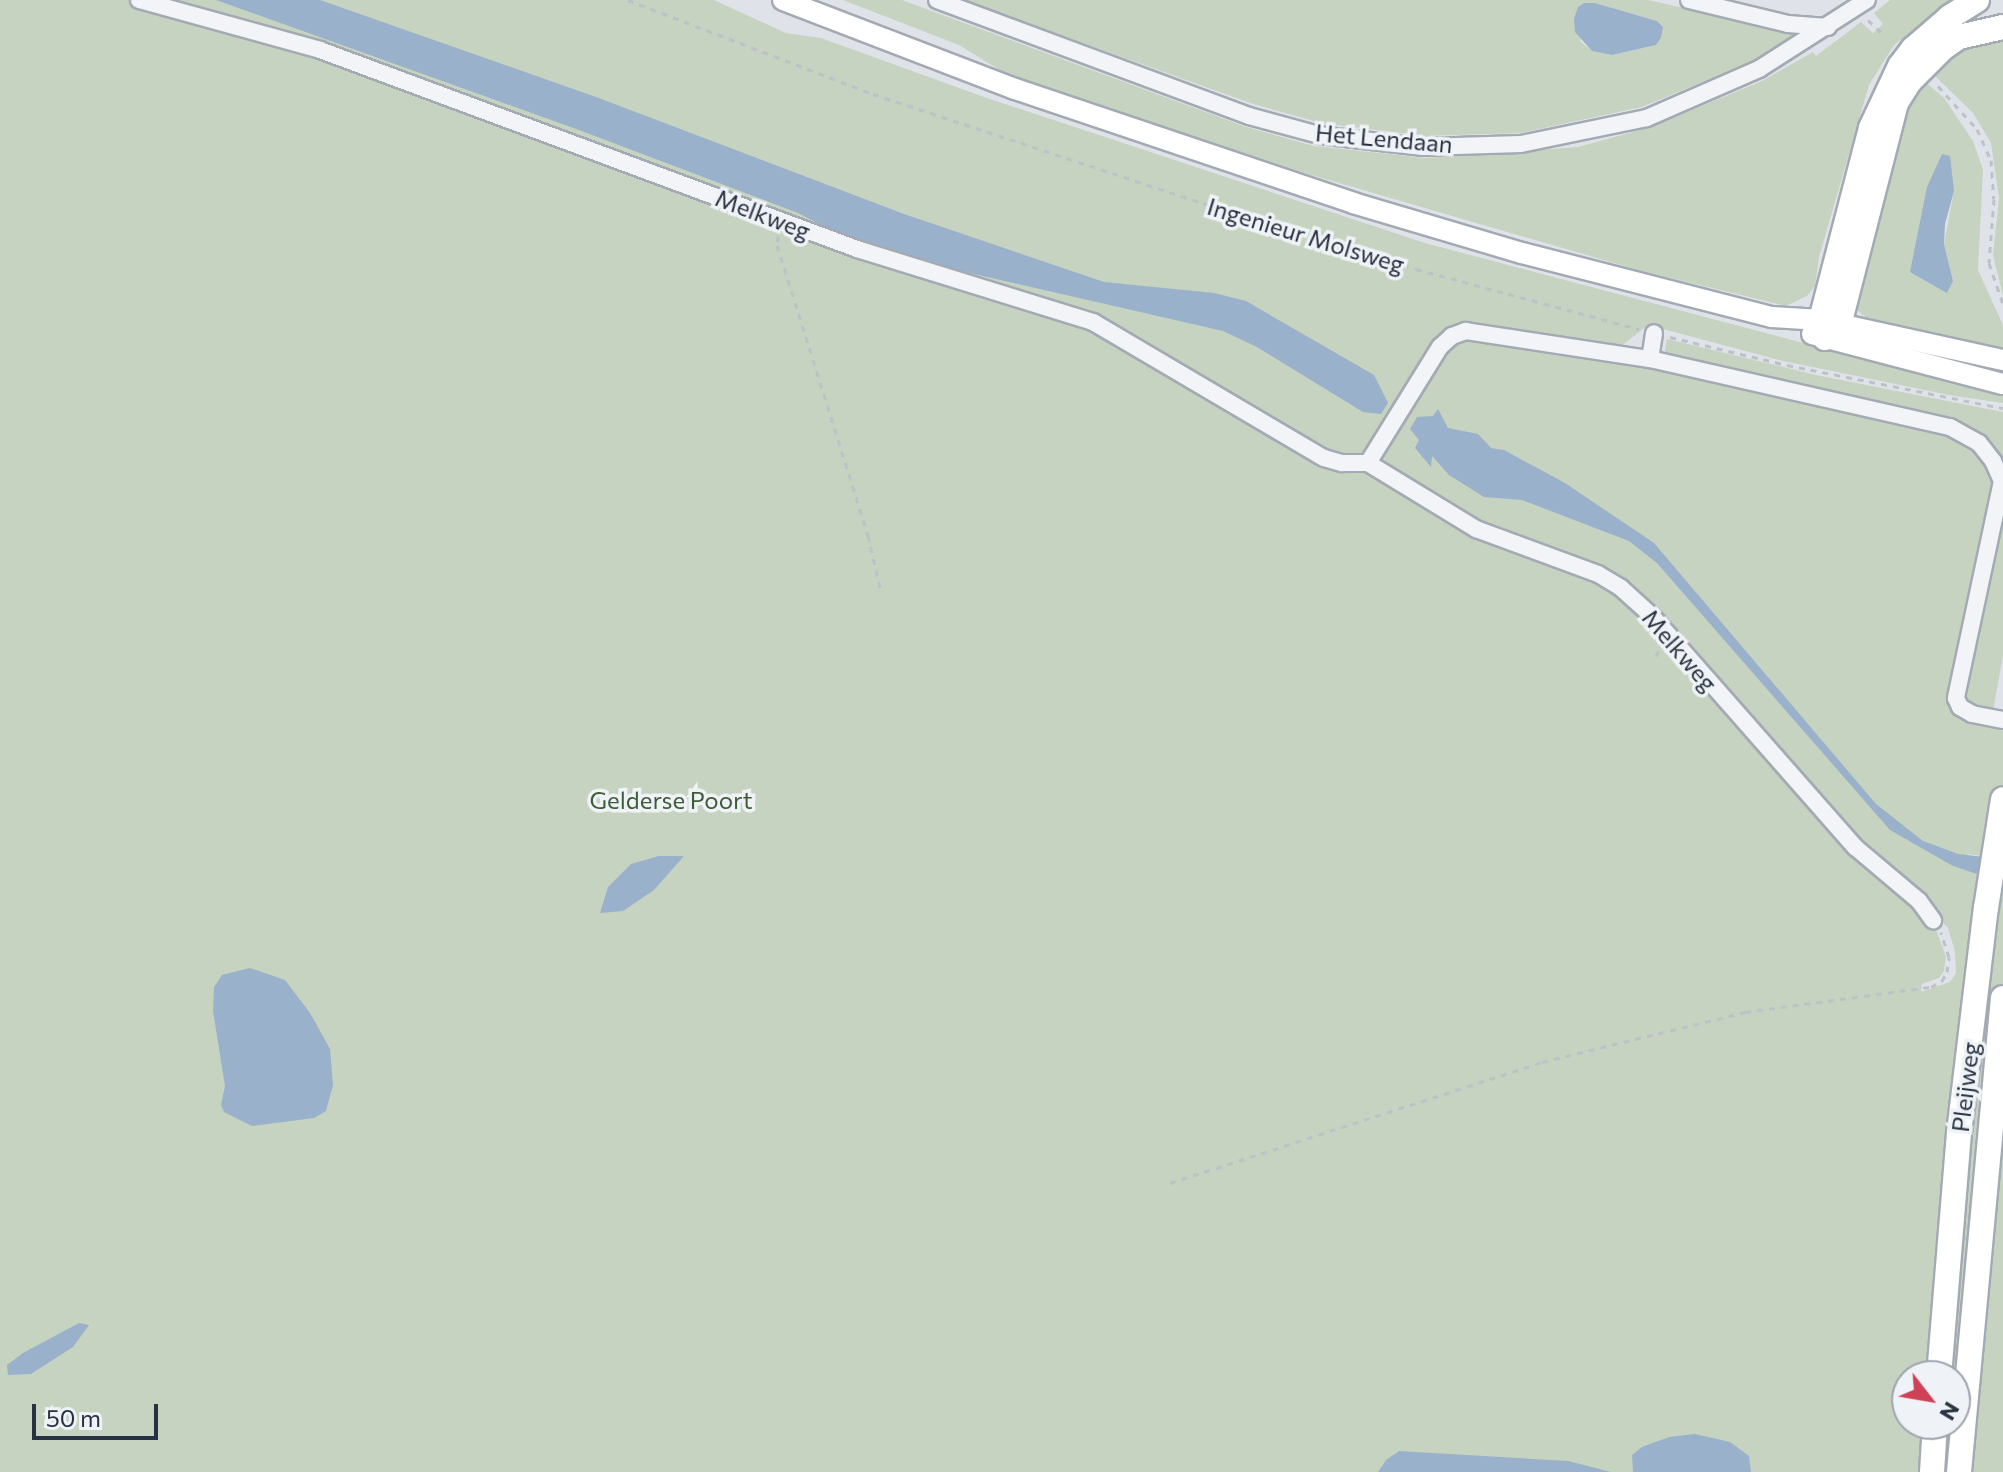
<!DOCTYPE html>
<html>
<head>
<meta charset="utf-8">
<style>
	body { margin:0 }
	#map { position:relative; width:2003px; height:1472px; overflow:hidden; background:#dfe3e9; font-family:Commissioner,sans-serif }
	div>[style] { position:absolute }
	.green>* { inset:0; background:#c5d3c0 }
	.water>* { inset:0; background:#99b1ca }
	.path>* { height:3px; margin-top:-1.5px; transform-origin:0; background:repeating-linear-gradient(90deg,#bdc1c8 0 6px,transparent 0 12px) }
	.roads { filter:drop-shadow(2px 0 #a4aab3) drop-shadow(-2px 0 #a4aab3) drop-shadow(0 2px #a4aab3) drop-shadow(0 -2px #a4aab3) }
	.minor>* { height:16px; margin:-8px; padding:0 8px; transform-origin:8px; border-radius:8px; background:#f2f4f7 }
	.major>* { height:20px; margin:-10px; padding:0 10px; transform-origin:10px; border-radius:10px; background:#fff }
	.highway>* { height:24px; margin:-12px; padding:0 12px; transform-origin:12px; border-radius:12px; background:#fff }
	span { translate:-50% -50%; white-space:nowrap; text-align:center; line-height:1.15; -webkit-text-stroke:7px #eff2f6; paint-order:stroke }
	.street-label { font-size:24px; color:#283141 }
	.park-label { font-size:24px; color:#3c5d35 }
	.north { position:absolute; left:1891px; top:1360px; width:80px; height:80px; box-sizing:border-box; background:#eff2f6; border:2px solid #9fa5ae; border-radius:50%; rotate:121deg; font-size:22px; font-weight:700; line-height:32px; text-align:center; color:#283141 }
	.north::after { content:''; display:block; margin:auto; width:28px; height:36px; background:#d14156; clip-path:polygon(50% 0,100% 100%,50% 72%,0 100%) }
	.scale { position:absolute; left:32px; top:1404px; width:126px; height:36px; box-sizing:border-box; border:4px solid #283141; border-top:0; padding-left:10px; font-size:24px; line-height:28px; white-space:nowrap; color:#283141; -webkit-text-stroke:6px #eff2f6; paint-order:stroke }
</style>
</head>
<body>
<div id="map">
	<div class="green">
		<i style="clip-path:polygon(evenodd,0 0,714px 0,786px 33px,821px 38px,984px 97px,1425px 243px,1841px 353px,2003px 391px,2003px 403px,1949px 395px,1783px 361px,1648px 325px,1615px 351px,1480px 327px,1445px 348px,1464px 338px,1620px 360px,1936px 430px,1966px 442px,1989px 470px,1994px 496px,1949px 688px,1949px 700px,1956px 713px,2003px 731px,2003px 859px,1968px 854px,1953px 866px,2003px 883px,2003px 1472px,0 1472px,0 0,1921px 899px,1948px 928px,1955px 952px,1956px 973px,1950px 982px,1921px 992px,1922px 984px,1939px 978px,1944px 971px,1946px 957px,1937px 932px,1918px 906px,1921px 899px,0 0,1907px 1376px,1955px 1376px,1955px 1424px,1907px 1424px,1907px 1376px)"></i>
		<i style="clip-path:polygon(843px 0,902px 0,1246px 127px,1314px 146px,1425px 158px,1578px 147px,1651px 127px,1762px 81px,1813px 52px,1816px 56px,1861px 22px,1873px 33px,1883px 24px,1874px 13px,1890px 0,1952px 0,1894px 45px,1869px 85px,1819px 257px,1815px 286px,1807px 296px,1786px 306px,1638px 270px,1305px 173px,1128px 116px,1011px 77px,959px 45px)"></i>
		<i style="clip-path:polygon(evenodd,963px 0,1648px 0,1786px 31px,1796px 38px,1752px 61px,1642px 107px,1521px 133px,1424px 136px,1321px 123px,1253px 104px,963px 0,1595px 3px,1657px 21px,1663px 27px,1661px 38px,1656px 45px,1612px 55px,1592px 51px,1580px 41px,1595px 3px)"></i>
		<i style="clip-path:polygon(2003px 31px,2003px 296px,1993px 255px,1999px 198px,1991px 143px,1973px 113px,1931px 72px,1968px 39px)"></i>
		<i style="clip-path:polygon(evenodd,1924px 81px,1944px 98px,1973px 141px,1983px 170px,1978px 270px,2003px 325px,2003px 348px,1866px 318px,1851px 304px,1904px 100px,1924px 81px,1954px 191px,1944px 244px,1953px 281px,1910px 272px,1954px 191px)"></i>
		<i style="clip-path:polygon(1667px 339px,1816px 375px,2003px 412px,2003px 470px,1974px 434px,1664px 357px)"></i>
		<i style="clip-path:polygon(2003px 515px,2003px 656px,1992px 716px,1963px 704px,1986px 580px)"></i>
	</div>
	<div class="water">
		<i style="clip-path:polygon(216px 0,320px 0,596px 97px,904px 214px,1104px 282px,1214px 293px,1246px 301px,1374px 375px,1388px 403px,1381px 414px,1363px 412px,1257px 347px,1223px 331px,948px 268px,835px 232px,798px 213px,579px 130px)"></i>
		<i style="clip-path:polygon(1584px 3px,1595px 3px,1657px 21px,1663px 27px,1661px 38px,1656px 45px,1612px 55px,1592px 51px,1575px 32px,1574px 19px,1578px 7px)"></i>
		<i style="clip-path:polygon(1942px 154px,1950px 156px,1954px 191px,1945px 224px,1944px 244px,1953px 281px,1947px 293px,1910px 272px,1927px 187px)"></i>
		<i style="clip-path:polygon(1438px 409px,1448px 428px,1478px 434px,1491px 448px,1504px 450px,1565px 483px,1654px 543px,1876px 804px,1923px 841px,1958px 854px,2003px 859px,2003px 883px,1953px 866px,1890px 830px,1657px 563px,1629px 541px,1522px 500px,1484px 497px,1449px 475px,1432px 456px,1431px 467px,1415px 448px,1419px 440px,1410px 429px,1417px 417px,1433px 416px)"></i>
		<i style="clip-path:polygon(659px 856px,684px 856px,654px 890px,623px 911px,600px 913px,608px 887px,631px 864px)"></i>
		<i style="clip-path:polygon(250px 968px,285px 980px,310px 1013px,330px 1049px,333px 1085px,326px 1111px,314px 1118px,252px 1126px,224px 1112px,221px 1105px,225px 1086px,213px 1011px,214px 987px,222px 975px)"></i>
		<i style="clip-path:polygon(79px 1323px,89px 1325px,73px 1347px,31px 1374px,8px 1375px,7px 1365px,23px 1353px)"></i>
		<i style="clip-path:polygon(1695px 1434px,1730px 1442px,1749px 1456px,1751px 1472px,1633px 1472px,1632px 1455px,1642px 1447px,1669px 1437px)"></i>
		<i style="clip-path:polygon(1399px 1451px,1568px 1461px,1611px 1472px,1378px 1472px,1386px 1460px)"></i>
	</div>
	<div class="path">
		<i style="left:628px;top:0;width:262px;rotate:21deg"></i>
		<i style="left:873px;top:94px;width:389px;rotate:18.3deg"></i>
		<i style="left:1242px;top:216px;width:182px;rotate:16.9deg"></i>
		<i style="left:1416px;top:269px;width:231px;rotate:15.1deg"></i>
		<i style="left:1868px;top:20px;width:21px;rotate:43deg"></i>
		<i style="left:1938px;top:86px;width:58px;rotate:47.8deg"></i>
		<i style="left:1977px;top:129px;width:34px;rotate:66deg"></i>
		<i style="left:1991px;top:160px;width:39px;rotate:86deg"></i>
		<i style="left:1994px;top:199px;width:64px;rotate:94.5deg"></i>
		<i style="left:1989px;top:263px;width:43px;rotate:71.1deg"></i>
		<i style="left:778px;top:236px;width:9px;rotate:96deg"></i>
		<i style="left:777px;top:245px;width:304px;rotate:72.6deg"></i>
		<i style="left:868px;top:535px;width:58px;rotate:77.2deg"></i>
		<i style="left:1670px;top:337px;width:120px;rotate:13.5deg"></i>
		<i style="left:1787px;top:365px;width:220px;rotate:11.3deg"></i>
		<i style="left:1656px;top:656px;width:9px;rotate:-63deg"></i>
		<i style="left:1170px;top:1183px;width:391px;rotate:-18deg"></i>
		<i style="left:1542px;top:1062px;width:209px;rotate:-13.8deg"></i>
		<i style="left:1745px;top:1012px;width:188px;rotate:-7.7deg"></i>
		<i style="left:1931px;top:987px;width:13px;rotate:-29deg"></i>
		<i style="left:1942px;top:981px;width:10px;rotate:-61deg"></i>
		<i style="left:1947px;top:972px;width:15px;rotate:-82deg"></i>
		<i style="left:1949px;top:957px;width:26px;rotate:-108deg"></i>
	</div>
	<div class="roads">
		<div class="minor">
			<i style="left:139px;top:0;width:188px;rotate:15.4deg"></i>
			<i style="left:320px;top:50px;width:573px;rotate:20.33deg"></i>
			<i style="left:857px;top:249px;width:247px;rotate:17.2deg"></i>
			<i style="left:1093px;top:322px;width:268px;rotate:30.5deg"></i>
			<i style="left:1324px;top:458px;width:19px;rotate:16deg"></i>
			<i style="left:1342px;top:463px;width:26px"></i>
			<i style="left:1368px;top:463px;width:137px;rotate:-58.2deg"></i>
			<i style="left:1440px;top:347px;width:16px;rotate:-43deg"></i>
			<i style="left:1452px;top:336px;width:15px;rotate:-20deg"></i>
			<i style="left:1466px;top:331px;width:186px;rotate:8.7deg"></i>
			<i style="left:1650px;top:359px;width:308px;rotate:12.8deg"></i>
			<i style="left:1950px;top:427px;width:33px;rotate:29deg"></i>
			<i style="left:1979px;top:443px;width:23px;rotate:52deg"></i>
			<i style="left:1993px;top:461px;width:22px;rotate:66deg"></i>
			<i style="left:2002px;top:481px;width:222px;rotate:102deg"></i>
			<i style="left:1956px;top:698px;width:10px;rotate:66deg"></i>
			<i style="left:1960px;top:707px;width:14px;rotate:30deg"></i>
			<i style="left:1972px;top:714px;width:32px;rotate:11deg"></i>
			<i style="left:937px;top:0;width:333px;rotate:20.4deg"></i>
			<i style="left:1249px;top:116px;width:73px;rotate:15.2deg"></i>
			<i style="left:1319px;top:135px;width:105px;rotate:6.6deg"></i>
			<i style="left:1423px;top:147px;width:98px;rotate:-1.8deg"></i>
			<i style="left:1521px;top:144px;width:129px;rotate:-11.7deg"></i>
			<i style="left:1647px;top:118px;width:122px;rotate:-23.6deg"></i>
			<i style="left:1759px;top:69px;width:128px;rotate:-32.6deg"></i>
			<i style="left:1689px;top:0;width:102px;rotate:13.6deg"></i>
			<i style="left:1788px;top:24px;width:40px;rotate:4.3deg"></i>
			<i style="left:1650px;top:359px;width:26px;rotate:-81deg"></i>
			<i style="left:1368px;top:463px;width:127px;rotate:31.4deg"></i>
			<i style="left:1476px;top:529px;width:130px;rotate:20.2deg"></i>
			<i style="left:1598px;top:574px;width:27px;rotate:31deg"></i>
			<i style="left:1621px;top:588px;width:42px;rotate:42.1deg"></i>
			<i style="left:1652px;top:616px;width:308px;rotate:48.7deg"></i>
			<i style="left:1855px;top:847px;width:84px;rotate:40.2deg"></i>
			<i style="left:1919px;top:901px;width:24px;rotate:54deg"></i>
		</div>
		<div class="major">
			<i style="left:783px;top:0;width:248px;rotate:21deg"></i>
			<i style="left:1015px;top:89px;width:357px;rotate:18.6deg"></i>
			<i style="left:1353px;top:203px;width:176px;rotate:16.5deg"></i>
			<i style="left:1522px;top:253px;width:258px;rotate:14.4deg"></i>
			<i style="left:1772px;top:317px;width:49px;rotate:3.5deg"></i>
			<i style="left:1821px;top:320px;width:186px;rotate:12.4deg"></i>
			<i style="left:1812px;top:334px;width:197px;rotate:14.7deg"></i>
		</div>
		<div class="highway">
			<i style="left:1977px;top:0;width:32px;rotate:148deg"></i>
			<i style="left:1950px;top:17px;width:49px;rotate:139.1deg"></i>
			<i style="left:1913px;top:49px;width:21px;rotate:127deg"></i>
			<i style="left:1900px;top:66px;width:68px;rotate:115.1deg"></i>
			<i style="left:1871px;top:128px;width:198px;rotate:104.6deg"></i>
			<i style="left:1821px;top:320px;width:18px;rotate:77deg"></i>
			<i style="left:1825px;top:338px;width:19px;rotate:-43deg"></i>
			<i style="left:1839px;top:325px;width:229px;rotate:-75.6deg"></i>
			<i style="left:1896px;top:103px;width:25px;rotate:-58deg"></i>
			<i style="left:1909px;top:82px;width:48px;rotate:-45deg"></i>
			<i style="left:1943px;top:48px;width:19px;rotate:-35deg"></i>
			<i style="left:1959px;top:37px;width:45px;rotate:-12.8deg"></i>
			<i style="left:1939px;top:1376px;width:244px;rotate:-85.3deg"></i>
			<i style="left:1959px;top:1133px;width:227px;rotate:-83.2deg"></i>
			<i style="left:1986px;top:908px;width:110px;rotate:-81.1deg"></i>
			<i style="left:1932px;top:1472px;width:48px;rotate:-86.4deg"></i>
			<i style="left:1959px;top:1472px;width:476px;rotate:-84.7deg"></i>
		</div>
	</div>
	<div class="street-label">
		<span style="left:1384px;top:138px;rotate:5deg">Het Lendaan</span>
		<span style="left:763px;top:214px;rotate:21deg">Melkweg</span>
		<span style="left:1306px;top:235px;rotate:17deg">Ingenieur Molsweg</span>
		<span style="left:1680px;top:650px;rotate:49deg">Melkweg</span>
		<span style="left:1965px;top:1087px;rotate:-83deg">Pleijweg</span>
	</div>
	<div class="park-label">
		<span style="left:671px;top:800px">Gelderse Poort</span>
	</div>
	<div class="north">N</div>
	<div class="scale">50 m</div>
</div>
</body>
</html>
